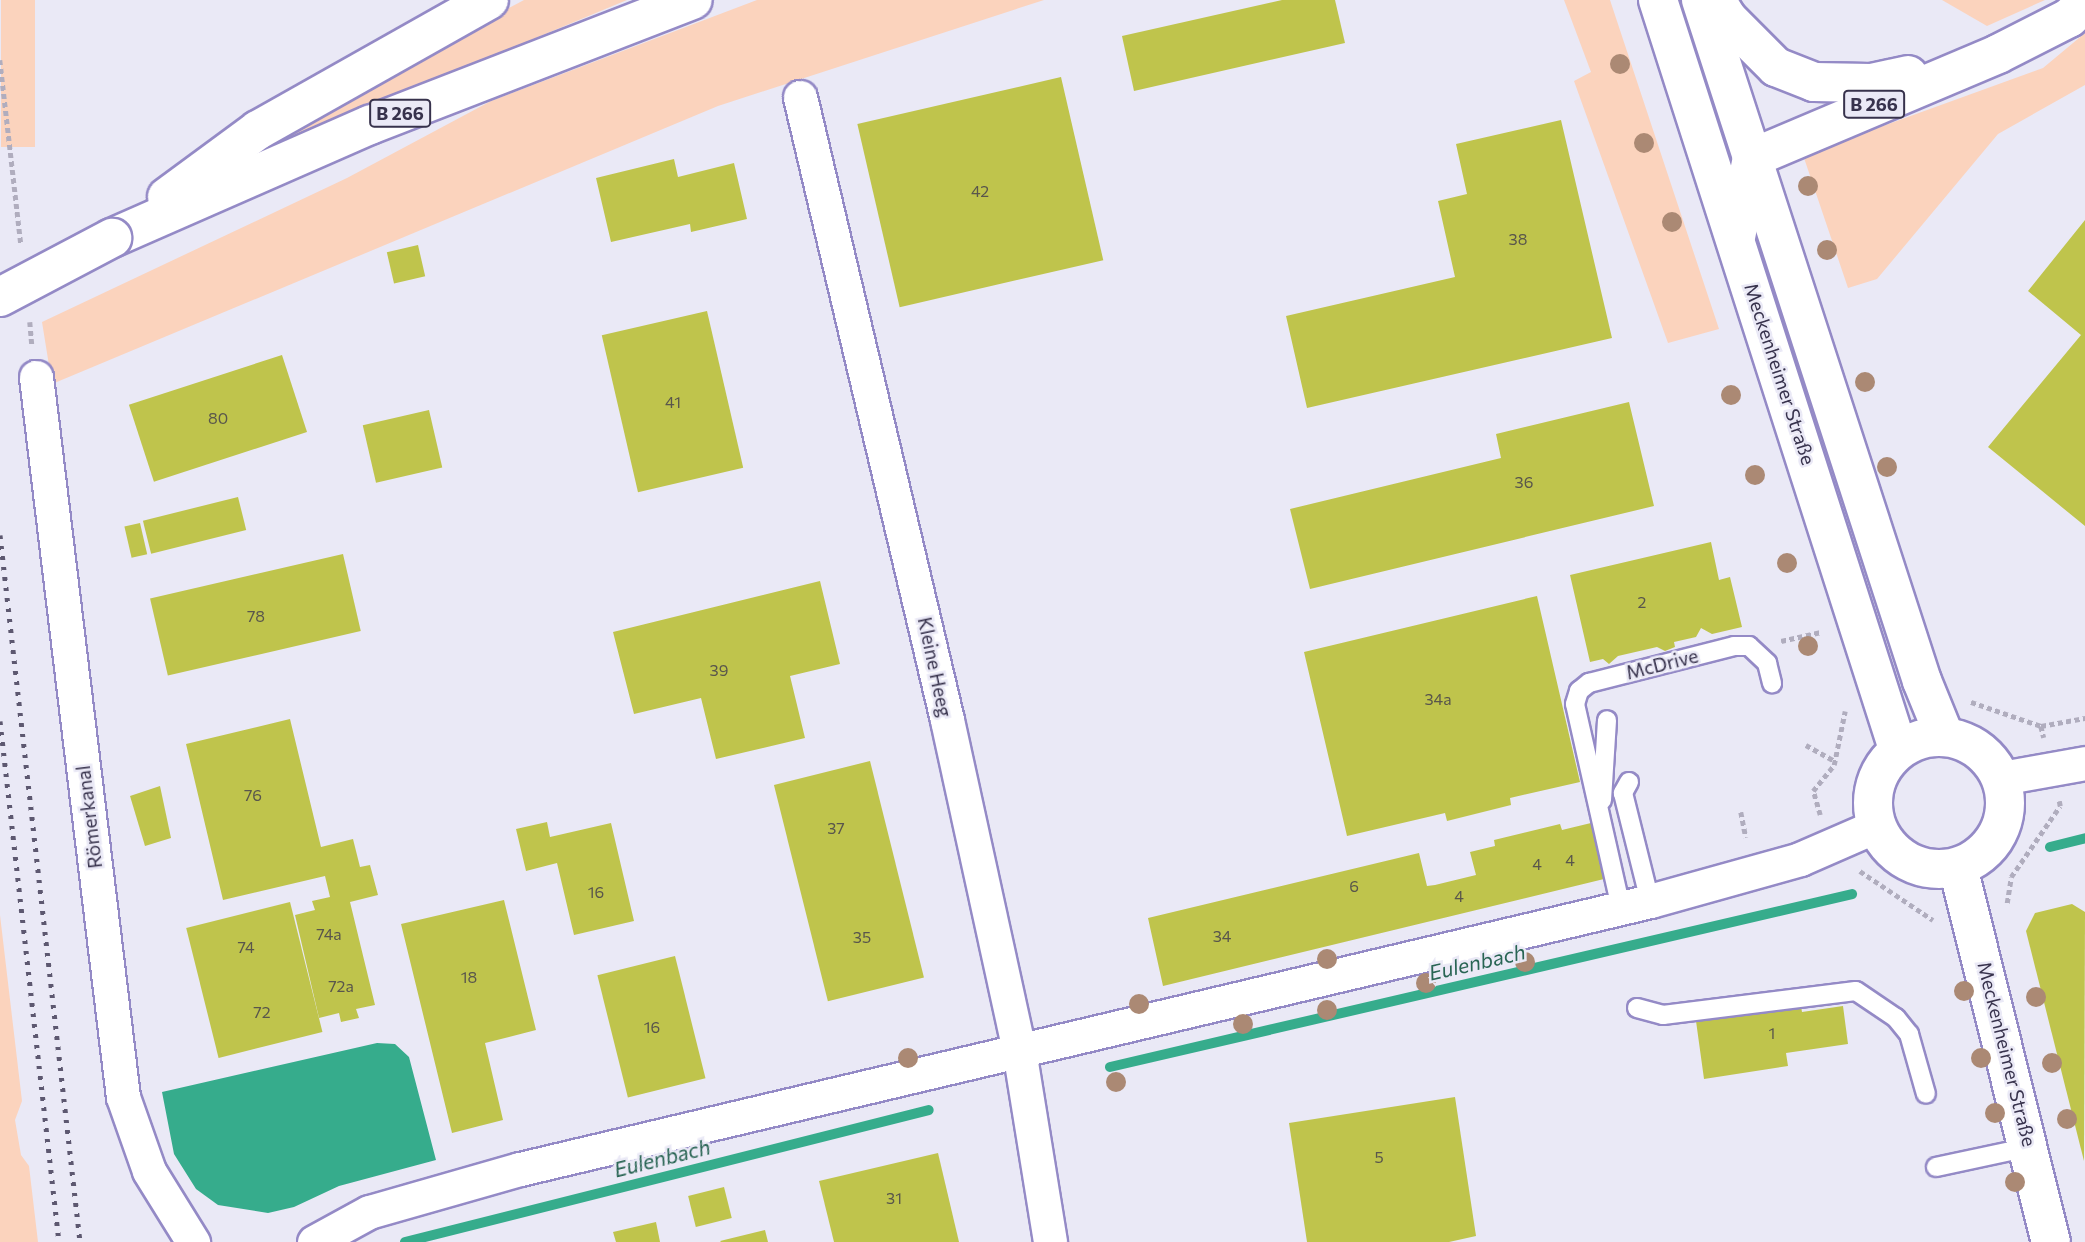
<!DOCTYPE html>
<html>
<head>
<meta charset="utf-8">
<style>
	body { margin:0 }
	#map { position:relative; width:2085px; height:1242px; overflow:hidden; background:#eae9f6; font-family:Commissioner,sans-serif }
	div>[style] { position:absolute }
	.green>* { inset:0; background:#fbd3bd; transform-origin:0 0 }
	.water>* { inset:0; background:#36ac8c }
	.stream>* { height:10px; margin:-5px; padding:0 5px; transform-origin:5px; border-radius:5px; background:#36ac8c }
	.building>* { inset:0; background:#bfc44c; transform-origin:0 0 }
	.path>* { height:4.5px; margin-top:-2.25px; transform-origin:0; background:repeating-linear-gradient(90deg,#b0adbe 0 5px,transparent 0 8.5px) }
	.roads { filter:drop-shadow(2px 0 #948ac6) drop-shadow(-2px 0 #948ac6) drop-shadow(0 2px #948ac6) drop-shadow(0 -2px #948ac6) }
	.service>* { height:18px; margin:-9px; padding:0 9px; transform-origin:9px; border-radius:9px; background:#fff }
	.minor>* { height:33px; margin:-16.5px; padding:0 16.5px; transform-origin:16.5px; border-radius:16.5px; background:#fff }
	.secondary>* { height:38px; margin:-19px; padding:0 19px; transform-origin:19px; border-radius:19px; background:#fff }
	.secondary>.ring { margin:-19px; padding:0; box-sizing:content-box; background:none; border:38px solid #fff; border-radius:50% }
	.primary>* { height:38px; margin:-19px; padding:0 19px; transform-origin:19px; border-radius:19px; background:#fff }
	.rail>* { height:5px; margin-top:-2.5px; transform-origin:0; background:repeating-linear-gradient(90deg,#5d5870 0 3.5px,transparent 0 10.5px) }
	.bridges { filter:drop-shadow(2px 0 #948ac6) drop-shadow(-2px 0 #948ac6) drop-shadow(0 2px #948ac6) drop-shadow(0 -2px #948ac6) }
	.primary-bridge>* { height:38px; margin:-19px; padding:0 19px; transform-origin:19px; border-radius:19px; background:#fff }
	.trees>* { width:20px; height:20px; margin:-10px; border-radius:50%; background:#ab8974 }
	span { translate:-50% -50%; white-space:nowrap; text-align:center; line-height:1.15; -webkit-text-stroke:5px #eae9f6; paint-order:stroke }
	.number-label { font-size:16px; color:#59564c }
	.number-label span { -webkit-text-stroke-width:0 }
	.shield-label span { padding:2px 5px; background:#eae9f6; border:2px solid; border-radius:5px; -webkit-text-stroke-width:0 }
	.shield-label { font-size:18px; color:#37324c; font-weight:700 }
	.street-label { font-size:19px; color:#37324c }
	.water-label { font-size:21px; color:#286453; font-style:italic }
</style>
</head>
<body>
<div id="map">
	<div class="green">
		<i style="left:1px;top:0;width:34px;height:147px"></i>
		<i style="clip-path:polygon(524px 0,627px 0,248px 158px,440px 45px)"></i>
		<i style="clip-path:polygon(757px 0,1044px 0,718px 106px,52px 384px,42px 322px,347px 178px,491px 101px)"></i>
		<i style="clip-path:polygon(1564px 0,1610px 0,1719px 329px,1668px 343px,1574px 81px,1591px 72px)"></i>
		<i style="clip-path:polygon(1942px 0,2045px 0,1987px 26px)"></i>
		<i style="clip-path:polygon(2085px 33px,2085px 85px,1998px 134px,1877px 279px,1848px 288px,1803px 155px,2043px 68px)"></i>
		<i style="clip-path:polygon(0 915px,22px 1101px,15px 1120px,21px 1155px,29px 1166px,38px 1242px,0 1242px)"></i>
	</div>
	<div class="water">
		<i style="clip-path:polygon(377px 1043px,395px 1044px,409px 1057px,436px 1160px,339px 1186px,294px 1207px,268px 1213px,218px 1205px,196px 1189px,174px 1154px,162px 1092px)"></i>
	</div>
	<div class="stream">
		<i style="left:2050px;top:847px;width:36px;rotate:-14deg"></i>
		<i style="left:1110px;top:1067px;width:762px;rotate:-13.12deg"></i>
		<i style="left:405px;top:1242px;width:540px;rotate:-14.14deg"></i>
	</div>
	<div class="building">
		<i style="clip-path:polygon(1282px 0,1335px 0,1345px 43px,1134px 91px,1122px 36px)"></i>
		<i style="left:1061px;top:77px;width:188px;height:209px;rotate:77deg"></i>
		<i style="clip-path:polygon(1561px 120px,1612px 338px,1307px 408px,1286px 316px,1455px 277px,1438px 201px,1467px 194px,1456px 144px)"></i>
		<i style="clip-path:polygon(674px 159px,678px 177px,734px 163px,747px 219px,691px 232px,690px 224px,611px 242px,596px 178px)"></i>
		<i style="clip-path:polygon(2085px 220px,2085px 526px,1988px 447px,2081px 335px,2028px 291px)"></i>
		<i style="left:418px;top:245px;width:32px;height:32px;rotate:77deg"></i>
		<i style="left:707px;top:311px;width:161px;height:108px;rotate:77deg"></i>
		<i style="left:282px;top:355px;width:81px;height:161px;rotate:72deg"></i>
		<i style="clip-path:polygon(1629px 402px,1654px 506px,1310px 589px,1290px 509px,1501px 458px,1496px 434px)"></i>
		<i style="left:429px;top:410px;width:59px;height:68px;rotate:77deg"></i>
		<i style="left:238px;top:497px;width:34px;height:98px;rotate:76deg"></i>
		<i style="left:140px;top:523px;width:32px;height:16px;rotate:77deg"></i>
		<i style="clip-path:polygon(1711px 542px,1719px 580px,1730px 577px,1742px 627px,1712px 634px,1701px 628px,1696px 637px,1674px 642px,1675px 647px,1665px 651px,1657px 647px,1618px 656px,1609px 664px,1603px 659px,1590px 662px,1570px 575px)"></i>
		<i style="left:343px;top:554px;width:79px;height:198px;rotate:77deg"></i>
		<i style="clip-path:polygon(820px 581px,840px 664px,790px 676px,805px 738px,716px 759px,701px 698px,634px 714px,613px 632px)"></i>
		<i style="clip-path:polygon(1537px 596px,1580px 782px,1510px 798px,1511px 805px,1447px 821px,1445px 813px,1347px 836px,1304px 652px)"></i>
		<i style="clip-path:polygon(290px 719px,321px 847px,353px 839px,360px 867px,370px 865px,378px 895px,350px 902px,375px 1005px,356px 1009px,359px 1018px,341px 1022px,339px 1013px,319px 1018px,295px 915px,315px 910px,312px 901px,330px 897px,325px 876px,223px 900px,186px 744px)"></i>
		<i style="left:870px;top:761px;width:223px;height:99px;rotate:76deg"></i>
		<i style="clip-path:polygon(160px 786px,171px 838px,145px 846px,130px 796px)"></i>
		<i style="clip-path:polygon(547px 822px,550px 837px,611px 823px,634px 921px,574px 935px,557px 863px,526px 871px,516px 829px)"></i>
		<i style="clip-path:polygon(1591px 823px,1604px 879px,1163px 986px,1148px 918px,1419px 853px,1427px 886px,1435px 885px,1476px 875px,1470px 852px,1495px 846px,1494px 840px,1560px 824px,1562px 830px)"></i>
		<i style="clip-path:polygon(504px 900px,536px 1030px,485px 1043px,503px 1120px,452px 1133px,401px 924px)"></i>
		<i style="left:290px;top:902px;width:134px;height:107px;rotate:76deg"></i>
		<i style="clip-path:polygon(2072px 904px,2085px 912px,2084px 1161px,2026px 931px,2035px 913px)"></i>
		<i style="left:675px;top:956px;width:126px;height:80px;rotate:76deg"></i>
		<i style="clip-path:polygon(1801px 1006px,1802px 1012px,1843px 1006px,1848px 1044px,1786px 1053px,1788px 1066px,1704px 1079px,1696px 1021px)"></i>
		<i style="clip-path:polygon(1455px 1097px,1476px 1236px,1449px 1242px,1307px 1242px,1289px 1123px)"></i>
		<i style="clip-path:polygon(938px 1153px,959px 1242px,834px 1242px,819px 1181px)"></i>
		<i style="left:724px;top:1187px;width:32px;height:37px;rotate:76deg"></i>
		<i style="clip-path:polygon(656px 1222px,660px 1242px,616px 1242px,613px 1232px)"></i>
		<i style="clip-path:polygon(765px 1230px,768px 1242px,721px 1242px,720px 1241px)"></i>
	</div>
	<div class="path">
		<i style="left:0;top:60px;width:185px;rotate:83.5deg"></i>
		<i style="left:30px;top:322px;width:23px;rotate:85deg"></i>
		<i style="left:1781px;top:641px;width:41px;rotate:-12.7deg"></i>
		<i style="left:1971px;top:702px;width:74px;rotate:18.9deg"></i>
		<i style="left:2041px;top:726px;width:12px;rotate:76deg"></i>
		<i style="left:2041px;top:726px;width:45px;rotate:-10.3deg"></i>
		<i style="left:1806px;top:745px;width:33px;rotate:29deg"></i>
		<i style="left:1741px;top:812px;width:26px;rotate:79deg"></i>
		<i style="left:1820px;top:815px;width:25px;rotate:-106deg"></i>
		<i style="left:1813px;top:791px;width:33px;rotate:-51deg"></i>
		<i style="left:1834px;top:765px;width:55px;rotate:-78.5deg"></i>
		<i style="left:1860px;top:871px;width:88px;rotate:33.9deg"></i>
		<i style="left:2007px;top:903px;width:26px;rotate:-81deg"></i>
		<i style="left:2011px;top:877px;width:86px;rotate:-55.4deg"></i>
		<i style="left:2060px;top:806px;width:5px;rotate:-101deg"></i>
	</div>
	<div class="roads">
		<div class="service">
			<i style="left:1629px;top:782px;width:13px;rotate:119deg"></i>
			<i style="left:1623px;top:793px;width:111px;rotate:76deg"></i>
			<i style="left:1602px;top:800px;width:80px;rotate:-86.4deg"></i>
			<i style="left:1621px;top:908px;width:209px;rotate:-102.7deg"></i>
			<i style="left:1575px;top:704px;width:14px;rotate:-73deg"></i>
			<i style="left:1579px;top:691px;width:13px;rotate:-39deg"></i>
			<i style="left:1589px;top:683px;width:150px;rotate:-14.3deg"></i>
			<i style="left:1734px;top:646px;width:15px"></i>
			<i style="left:1749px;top:646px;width:25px;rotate:43deg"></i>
			<i style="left:1767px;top:663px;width:21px;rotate:76deg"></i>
			<i style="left:1637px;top:1008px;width:27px;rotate:15deg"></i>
			<i style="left:1663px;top:1015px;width:194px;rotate:-7.1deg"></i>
			<i style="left:1856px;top:991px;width:48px;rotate:34deg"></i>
			<i style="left:1896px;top:1018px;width:21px;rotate:51deg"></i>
			<i style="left:1909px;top:1034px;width:62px;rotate:74.2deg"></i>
			<i style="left:1936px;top:1167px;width:95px;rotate:-12.1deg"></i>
		</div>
		<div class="minor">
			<i style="left:800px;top:97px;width:640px;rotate:76.72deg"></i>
			<i style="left:947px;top:720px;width:338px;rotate:77.7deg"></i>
			<i style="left:1019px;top:1050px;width:194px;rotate:80.8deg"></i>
			<i style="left:36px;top:377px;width:725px;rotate:83.11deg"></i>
			<i style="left:123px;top:1097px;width:78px;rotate:70.6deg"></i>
			<i style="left:149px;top:1171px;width:84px;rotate:58.2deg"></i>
			<i style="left:2001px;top:778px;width:85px;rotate:-10.1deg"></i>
			<i style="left:314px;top:1242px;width:63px;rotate:-28.6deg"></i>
			<i style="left:369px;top:1212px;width:157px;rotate:-15.9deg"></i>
			<i style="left:520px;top:1169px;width:1161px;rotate:-13.34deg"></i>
			<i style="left:1650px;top:901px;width:156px;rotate:-15.6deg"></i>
			<i style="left:1800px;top:859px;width:83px;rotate:-23.5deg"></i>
		</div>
		<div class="secondary">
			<i style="left:1658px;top:0;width:787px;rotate:72.23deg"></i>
			<i style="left:1701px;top:0;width:716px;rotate:72.02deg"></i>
			<i style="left:1922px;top:681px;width:58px;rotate:67.8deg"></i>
			<i class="ring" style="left:1873px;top:737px;width:94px;height:94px"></i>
			<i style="left:1958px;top:867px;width:386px;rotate:76.1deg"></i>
		</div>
		<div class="primary">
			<i style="left:1716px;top:0;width:22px;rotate:58deg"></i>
			<i style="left:1728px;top:19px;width:68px;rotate:45deg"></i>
			<i style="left:1776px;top:67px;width:41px;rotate:21.5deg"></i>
			<i style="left:1814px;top:82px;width:57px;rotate:1deg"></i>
			<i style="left:1871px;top:83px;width:38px;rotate:-12deg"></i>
			<i style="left:167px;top:197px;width:113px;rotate:-36.4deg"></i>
			<i style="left:258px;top:130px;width:265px;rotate:-29.4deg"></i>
			<i style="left:1736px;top:237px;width:81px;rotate:-78.6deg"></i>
			<i style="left:1752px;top:158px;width:267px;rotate:-22.9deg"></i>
			<i style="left:1998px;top:54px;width:80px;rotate:-26.9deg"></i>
			<i style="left:2069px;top:18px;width:22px;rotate:-43deg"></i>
			<i style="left:112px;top:238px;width:282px;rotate:-23.7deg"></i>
			<i style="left:370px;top:125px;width:346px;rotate:-21.2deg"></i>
		</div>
	</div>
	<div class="rail">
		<i style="left:0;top:535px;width:712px;rotate:83.54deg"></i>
		<i style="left:0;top:721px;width:524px;rotate:83.54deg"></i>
	</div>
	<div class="bridges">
		<div class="primary-bridge">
			<i style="left:0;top:297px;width:127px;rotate:-27.8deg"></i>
		</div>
	</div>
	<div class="trees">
		<i style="left:1620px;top:64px"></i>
		<i style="left:1644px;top:143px"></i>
		<i style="left:1808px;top:186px"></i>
		<i style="left:1672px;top:222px"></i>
		<i style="left:1827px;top:250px"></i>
		<i style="left:1865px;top:382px"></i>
		<i style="left:1731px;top:395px"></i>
		<i style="left:1887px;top:467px"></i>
		<i style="left:1755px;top:475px"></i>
		<i style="left:1787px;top:563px"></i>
		<i style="left:1808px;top:646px"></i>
		<i style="left:1327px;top:959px"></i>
		<i style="left:1525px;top:962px"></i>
		<i style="left:1426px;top:983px"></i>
		<i style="left:1964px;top:991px"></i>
		<i style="left:2036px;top:997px"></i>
		<i style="left:1139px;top:1004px"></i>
		<i style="left:1327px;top:1010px"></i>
		<i style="left:1243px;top:1024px"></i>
		<i style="left:908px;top:1058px"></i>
		<i style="left:1981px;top:1058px"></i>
		<i style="left:2052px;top:1063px"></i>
		<i style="left:1116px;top:1082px"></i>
		<i style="left:1995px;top:1113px"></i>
		<i style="left:2067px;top:1119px"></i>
		<i style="left:2015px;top:1182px"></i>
	</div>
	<div class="number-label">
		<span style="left:980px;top:191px">42</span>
		<span style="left:1518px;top:239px">38</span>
		<span style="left:673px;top:402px">41</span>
		<span style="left:218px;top:418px">80</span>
		<span style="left:1524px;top:482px">36</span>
		<span style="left:1642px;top:602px">2</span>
		<span style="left:256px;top:616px">78</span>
		<span style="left:719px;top:670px">39</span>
		<span style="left:1438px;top:699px">34a</span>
		<span style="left:253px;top:795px">76</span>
		<span style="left:836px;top:828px">37</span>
		<span style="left:1570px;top:860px">4</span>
		<span style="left:1537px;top:864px">4</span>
		<span style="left:1354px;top:886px">6</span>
		<span style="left:596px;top:892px">16</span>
		<span style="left:1459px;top:896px">4</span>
		<span style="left:329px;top:934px">74a</span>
		<span style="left:1222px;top:936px">34</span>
		<span style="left:862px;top:937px">35</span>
		<span style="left:246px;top:947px">74</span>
		<span style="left:469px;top:977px">18</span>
		<span style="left:341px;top:986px">72a</span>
		<span style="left:262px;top:1012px">72</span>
		<span style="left:652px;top:1027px">16</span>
		<span style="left:1772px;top:1033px">1</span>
		<span style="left:1379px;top:1157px">5</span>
		<span style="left:894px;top:1198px">31</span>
	</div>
	<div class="shield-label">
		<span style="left:1874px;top:104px">B 266</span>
		<span style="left:400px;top:113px">B 266</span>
	</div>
	<div class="street-label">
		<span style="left:1780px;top:374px;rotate:72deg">Meckenheimer Straße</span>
		<span style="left:1662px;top:664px;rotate:-14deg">McDrive</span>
		<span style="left:935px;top:667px;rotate:78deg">Kleine Heeg</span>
		<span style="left:89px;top:817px;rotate:-97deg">Römerkanal</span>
		<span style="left:2007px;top:1054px;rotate:76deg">Meckenheimer Straße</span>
	</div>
	<div class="water-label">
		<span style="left:1477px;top:962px;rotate:-13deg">Eulenbach</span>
		<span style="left:662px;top:1158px;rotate:-14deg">Eulenbach</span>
	</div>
</div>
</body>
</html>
